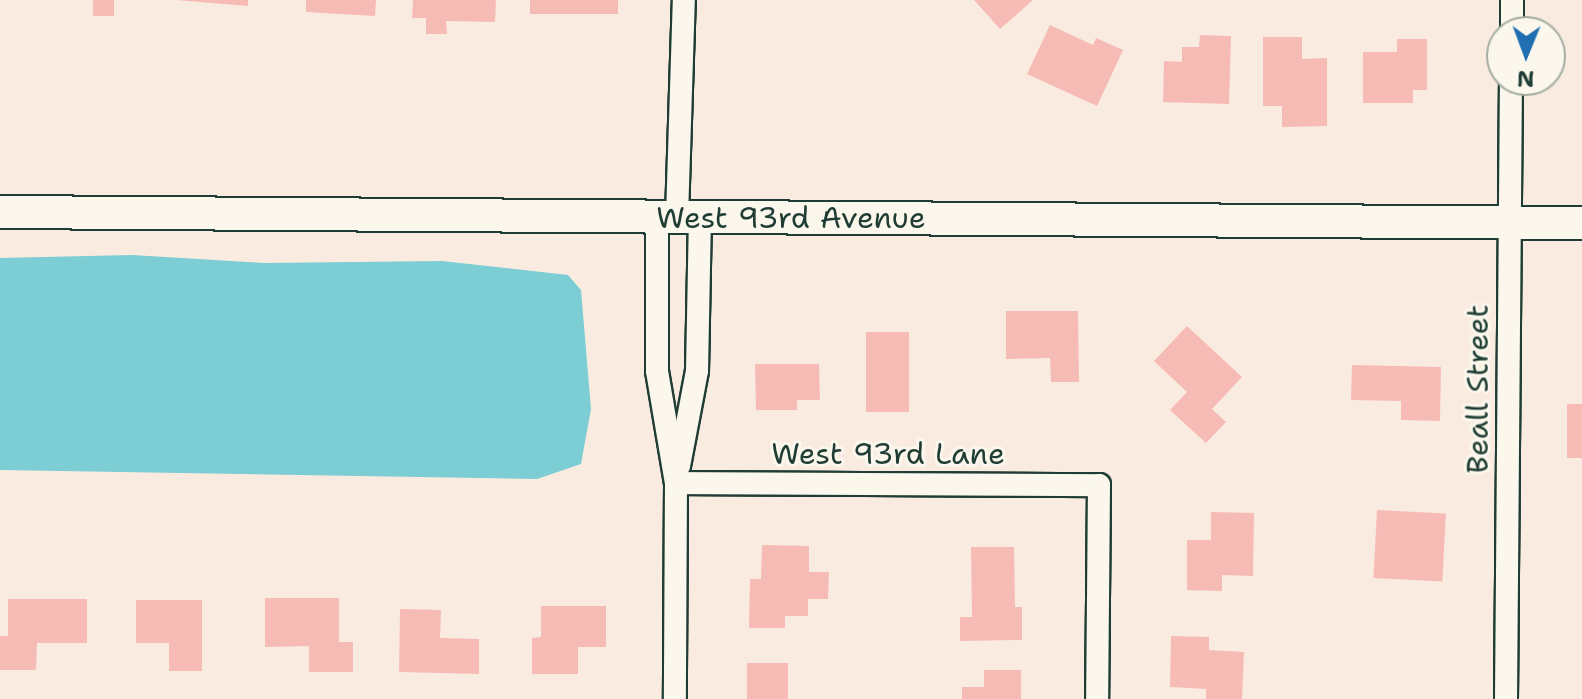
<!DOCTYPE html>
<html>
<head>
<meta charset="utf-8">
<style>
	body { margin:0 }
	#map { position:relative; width:1582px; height:699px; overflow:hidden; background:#faebe1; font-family:"Shantell Sans",sans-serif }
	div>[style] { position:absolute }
	.water>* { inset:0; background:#7ccdd4 }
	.building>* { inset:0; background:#f7bbb6; transform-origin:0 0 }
	.roads { filter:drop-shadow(2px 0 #1f3d34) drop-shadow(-2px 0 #1f3d34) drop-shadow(0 2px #1f3d34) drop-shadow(0 -2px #1f3d34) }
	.street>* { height:22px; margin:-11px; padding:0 11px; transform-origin:11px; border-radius:11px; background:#fbf7ec }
	.secondary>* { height:32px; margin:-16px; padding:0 16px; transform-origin:16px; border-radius:16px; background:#fbf7ec }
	span { translate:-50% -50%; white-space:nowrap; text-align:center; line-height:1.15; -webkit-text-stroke:6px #fbf7ec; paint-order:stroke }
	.street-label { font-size:30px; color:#1f3d34 }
	.north { position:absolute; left:1486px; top:16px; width:80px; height:80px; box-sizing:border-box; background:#fbf7ec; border:2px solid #a3ada2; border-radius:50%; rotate:181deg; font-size:22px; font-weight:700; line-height:32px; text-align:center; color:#1f3d34 }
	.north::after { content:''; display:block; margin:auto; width:28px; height:36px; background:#1f6fb2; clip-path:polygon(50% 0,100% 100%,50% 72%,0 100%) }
</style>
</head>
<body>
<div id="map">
	<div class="water">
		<i style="clip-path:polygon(132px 255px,264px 263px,442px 261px,568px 275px,581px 290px,591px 409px,581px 464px,537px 479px,0 470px,0 258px)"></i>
	</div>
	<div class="building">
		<i style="left:93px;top:0;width:21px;height:16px"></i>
		<i style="clip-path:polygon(176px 0,248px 0,248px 6px)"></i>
		<i style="clip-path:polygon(306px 0,376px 0,375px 16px,306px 12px)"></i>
		<i style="clip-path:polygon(413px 0,496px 0,495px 22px,446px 21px,447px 34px,426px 34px,426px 18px,412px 18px)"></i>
		<i style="left:530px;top:0;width:88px;height:14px"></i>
		<i style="clip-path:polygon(974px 0,1033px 0,1000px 29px)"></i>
		<i style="clip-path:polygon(1050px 25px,1093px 45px,1096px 38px,1123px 50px,1097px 106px,1027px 74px)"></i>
		<i style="clip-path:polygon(1200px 35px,1231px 36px,1229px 104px,1163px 102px,1164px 61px,1182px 62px,1182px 47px,1199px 47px)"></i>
		<i style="clip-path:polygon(1263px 37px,1302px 37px,1302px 59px,1327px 58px,1327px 126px,1282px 127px,1282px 106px,1263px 106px)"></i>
		<i style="clip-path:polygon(1397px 39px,1427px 39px,1427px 90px,1413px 90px,1413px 103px,1363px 103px,1363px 52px,1397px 52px)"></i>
		<i style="clip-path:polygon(1006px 311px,1078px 311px,1079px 382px,1051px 382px,1050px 358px,1006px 359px)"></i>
		<i style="clip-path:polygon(1187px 326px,1242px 377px,1212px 409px,1226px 422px,1206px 443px,1170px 410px,1187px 392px,1154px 361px)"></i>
		<i style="left:866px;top:332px;width:43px;height:80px"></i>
		<i style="clip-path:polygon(755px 364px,819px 364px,820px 400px,797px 400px,797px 410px,756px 410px)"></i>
		<i style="clip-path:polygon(1352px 365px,1441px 367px,1440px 421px,1401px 420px,1401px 401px,1351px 400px)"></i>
		<i style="left:1567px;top:404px;width:15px;height:54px"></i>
		<i style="left:1377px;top:510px;width:69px;height:68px;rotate:3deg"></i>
		<i style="clip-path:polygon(1211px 512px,1254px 513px,1253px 576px,1222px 575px,1222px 591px,1187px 590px,1187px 540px,1211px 540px)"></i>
		<i style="clip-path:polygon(762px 545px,809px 546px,809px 572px,829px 572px,828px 599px,808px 599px,808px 616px,785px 616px,785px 628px,749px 628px,750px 579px,761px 579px)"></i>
		<i style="clip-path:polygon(971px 547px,1014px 547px,1015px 607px,1022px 607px,1022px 640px,960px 641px,960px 617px,972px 617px)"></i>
		<i style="clip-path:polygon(265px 598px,339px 598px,339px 642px,353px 642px,353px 672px,309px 672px,309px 646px,265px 647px)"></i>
		<i style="clip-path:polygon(8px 599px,87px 599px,87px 643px,37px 643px,36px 670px,0 670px,0 636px,8px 636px)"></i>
		<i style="clip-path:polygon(136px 600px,202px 600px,202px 671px,169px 671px,169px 643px,136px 643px)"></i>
		<i style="clip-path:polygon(541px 606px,606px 606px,606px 647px,578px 647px,578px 674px,532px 674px,532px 638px,541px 637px)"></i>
		<i style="clip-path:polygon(400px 609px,441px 610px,440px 638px,479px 639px,479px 674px,399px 672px)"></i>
		<i style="clip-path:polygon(1171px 636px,1209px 637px,1209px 650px,1244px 652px,1242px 699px,1206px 699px,1206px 689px,1170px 687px)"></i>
		<i style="left:747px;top:663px;width:41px;height:36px"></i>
		<i style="clip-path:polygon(984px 670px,1021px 670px,1021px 699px,962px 699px,962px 687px,984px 687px)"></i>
	</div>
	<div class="roads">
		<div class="street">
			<i style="left:1512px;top:32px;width:32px;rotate:-90deg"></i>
			<i style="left:657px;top:217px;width:154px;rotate:90deg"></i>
			<i style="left:657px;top:371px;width:114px;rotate:80.4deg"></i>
			<i style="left:676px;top:483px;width:216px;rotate:90.3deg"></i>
			<i style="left:677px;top:217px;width:217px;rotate:-88.2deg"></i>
			<i style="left:679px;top:466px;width:97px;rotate:-79.3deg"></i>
			<i style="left:697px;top:371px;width:153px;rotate:-88.9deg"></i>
			<i style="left:676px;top:483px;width:423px;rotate:0.3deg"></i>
			<i style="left:1099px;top:485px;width:214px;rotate:90.5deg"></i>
			<i style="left:1506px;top:699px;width:619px;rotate:-89.54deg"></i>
		</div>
		<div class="secondary">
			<i style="left:0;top:212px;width:1582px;rotate:0.4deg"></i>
		</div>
	</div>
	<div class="street-label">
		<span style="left:791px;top:218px">West 93rd Avenue</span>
		<span style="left:1478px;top:389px;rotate:-90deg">Beall Street</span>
		<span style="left:888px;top:454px">West 93rd Lane</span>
	</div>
	<div class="north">N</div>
</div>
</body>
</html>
